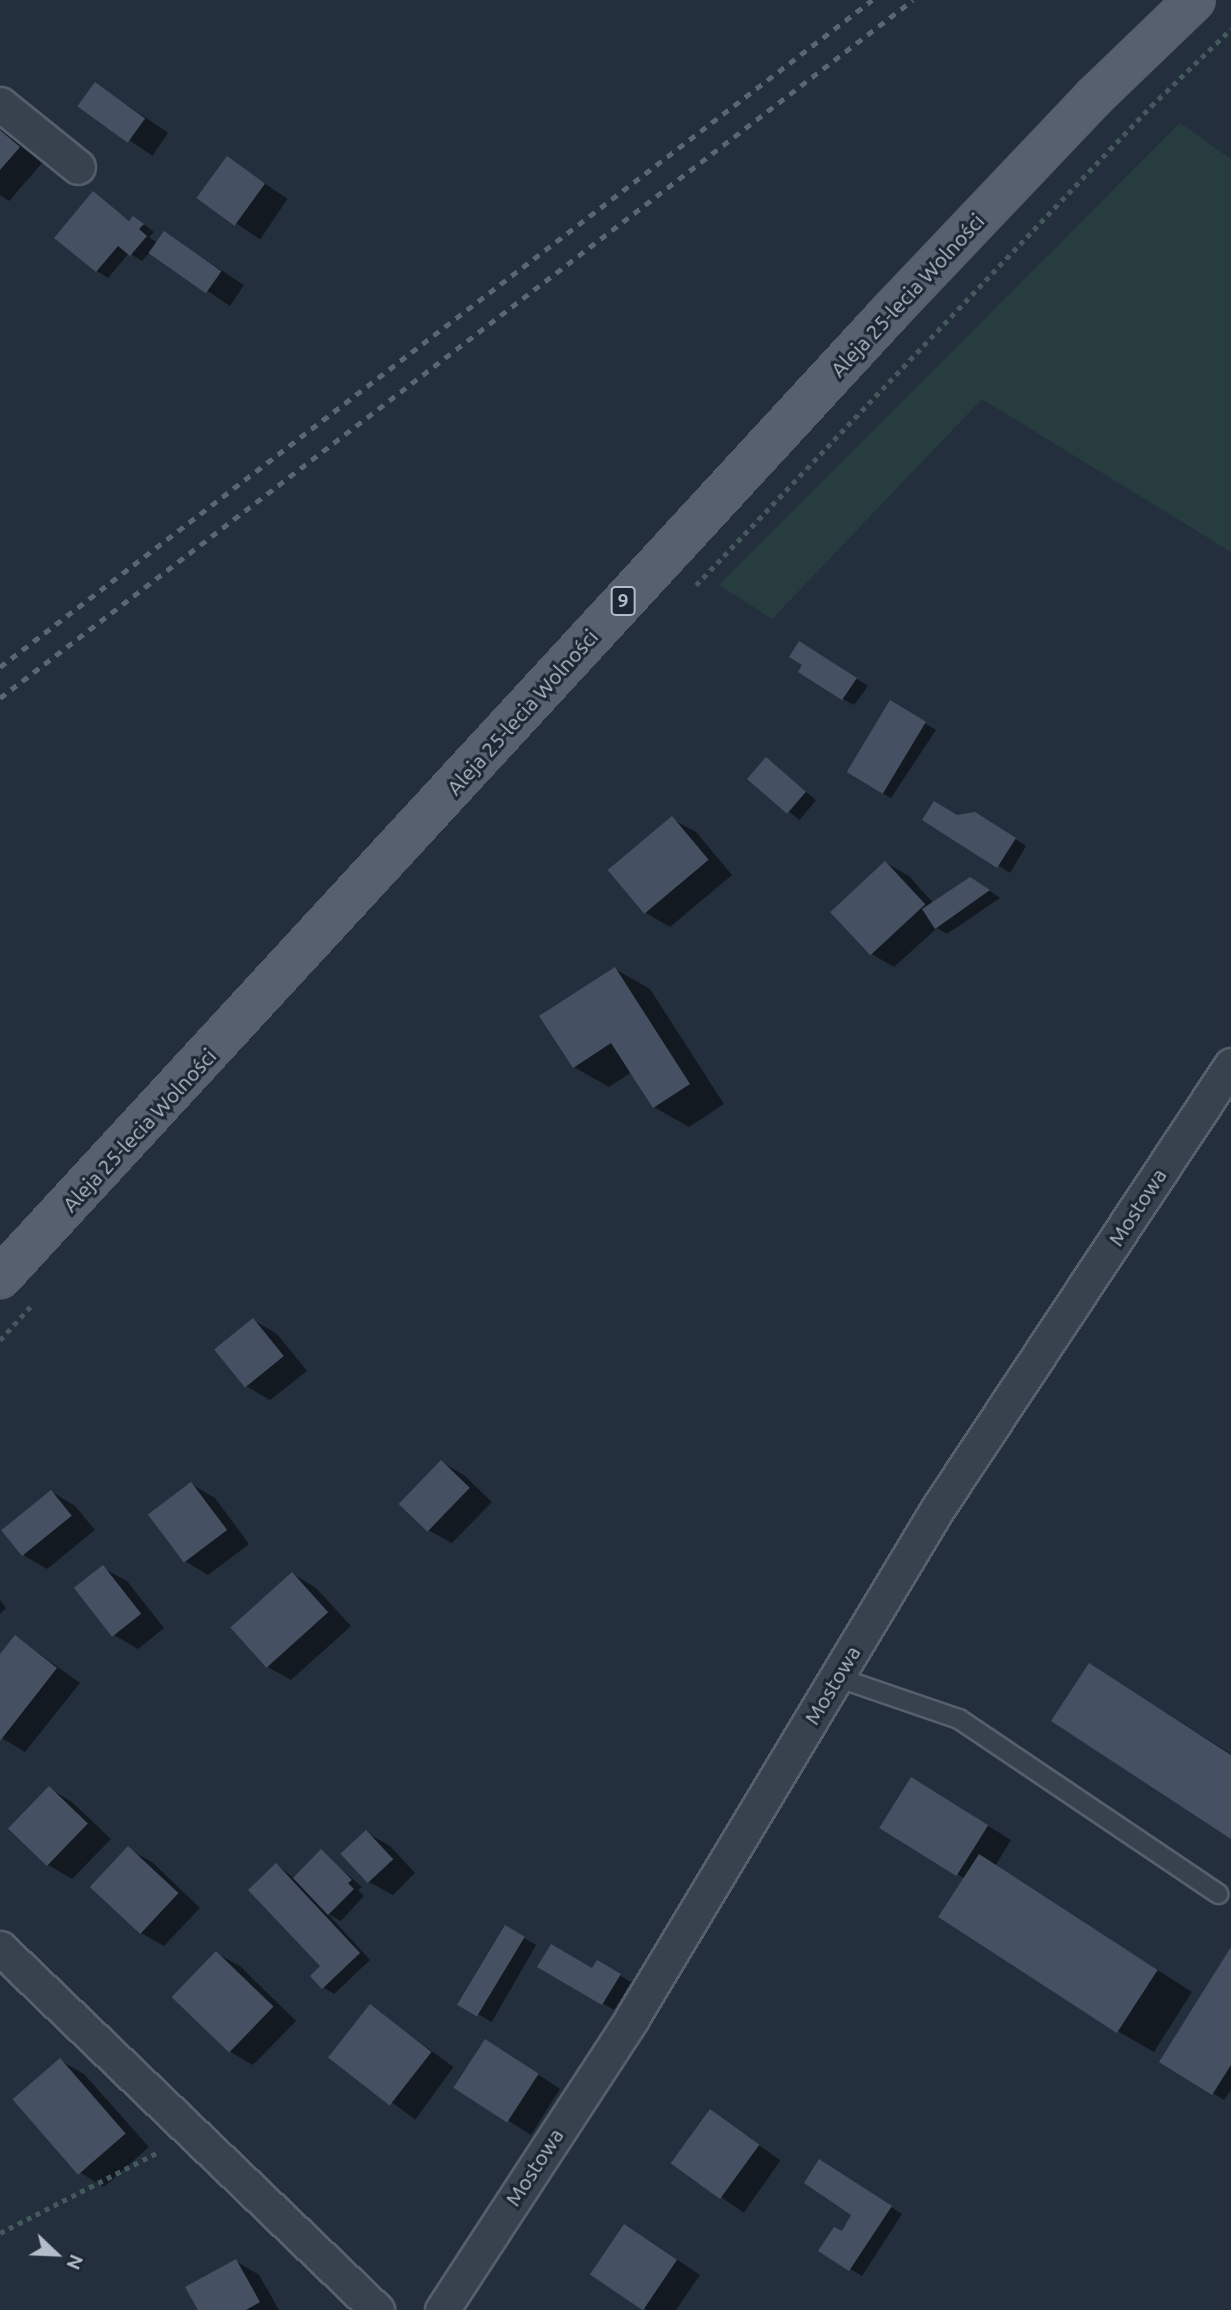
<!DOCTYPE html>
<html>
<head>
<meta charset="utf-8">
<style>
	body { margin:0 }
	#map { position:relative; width:1231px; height:2310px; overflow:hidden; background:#242f3e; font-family:Ubuntu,sans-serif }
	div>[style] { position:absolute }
	.green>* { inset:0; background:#263c3f }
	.shadow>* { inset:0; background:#0007; transform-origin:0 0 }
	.building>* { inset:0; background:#455162; transform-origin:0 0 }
	.path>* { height:4.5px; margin-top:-2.25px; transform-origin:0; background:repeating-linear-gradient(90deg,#44595c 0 5px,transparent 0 10px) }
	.roads { filter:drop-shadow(2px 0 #565f6c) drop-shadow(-2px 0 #565f6c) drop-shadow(0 2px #565f6c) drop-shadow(0 -2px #565f6c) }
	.service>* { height:18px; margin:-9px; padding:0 9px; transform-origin:9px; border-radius:9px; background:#38414e }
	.minor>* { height:33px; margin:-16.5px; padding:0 16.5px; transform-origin:16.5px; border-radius:16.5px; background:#38414e }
	.primary>* { height:38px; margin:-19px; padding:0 19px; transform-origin:19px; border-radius:19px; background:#56606e }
	.rail>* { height:5px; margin-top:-2.5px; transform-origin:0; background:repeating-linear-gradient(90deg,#5a6575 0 7px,transparent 0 14px) }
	span { translate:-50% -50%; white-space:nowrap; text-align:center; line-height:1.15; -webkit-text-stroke:6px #1d2633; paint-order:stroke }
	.shield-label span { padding:2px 5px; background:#1d2633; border:2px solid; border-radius:5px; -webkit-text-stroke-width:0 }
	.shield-label { font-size:19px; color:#b4bcc9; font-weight:700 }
	.street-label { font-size:21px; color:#b4bcc9 }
	.north { position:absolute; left:21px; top:2219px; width:70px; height:70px; -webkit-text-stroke:5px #1d2633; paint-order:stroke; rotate:113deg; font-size:19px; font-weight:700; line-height:28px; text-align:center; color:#b4bcc9 }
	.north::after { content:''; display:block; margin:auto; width:24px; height:32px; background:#b4bcc9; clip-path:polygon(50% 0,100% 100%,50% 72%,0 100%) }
</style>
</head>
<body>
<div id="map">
	<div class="green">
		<i style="clip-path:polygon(1180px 123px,1231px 159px,1231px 552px,982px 399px,772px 619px,719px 585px)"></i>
	</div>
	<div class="shadow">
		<i style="left:96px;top:84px;width:87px;height:28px;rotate:34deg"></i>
		<i style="clip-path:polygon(0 127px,43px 162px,9px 201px,0 195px)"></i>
		<i style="left:227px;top:158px;width:73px;height:49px;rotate:34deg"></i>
		<i style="clip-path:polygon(94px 194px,131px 222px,134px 218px,145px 225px,154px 232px,149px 237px,157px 243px,164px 233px,244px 285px,230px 306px,150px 252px,142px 261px,129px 253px,108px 278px,97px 271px,57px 238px)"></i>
		<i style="clip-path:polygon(811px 649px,868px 686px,854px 705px,843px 699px)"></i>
		<i style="clip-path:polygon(890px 702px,936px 730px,891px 798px,880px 792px)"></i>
		<i style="left:767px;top:759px;width:64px;height:26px;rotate:40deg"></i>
		<i style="clip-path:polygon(957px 816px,987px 821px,1026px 846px,1010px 873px,925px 819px)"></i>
		<i style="clip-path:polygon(672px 819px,696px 832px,732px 875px,670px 927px,646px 913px)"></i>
		<i style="clip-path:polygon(886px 863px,909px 876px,934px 904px,982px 885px,1000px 898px,947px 934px,937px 928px,894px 967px,870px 953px)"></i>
		<i style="clip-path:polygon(615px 969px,650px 989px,724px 1104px,689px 1127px,654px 1107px,632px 1072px,609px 1087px,574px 1067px)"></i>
		<i style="clip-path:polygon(253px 1320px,277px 1334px,307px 1371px,270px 1400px,246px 1386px)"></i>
		<i style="clip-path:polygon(442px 1462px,465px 1476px,492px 1502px,452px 1543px,428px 1530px,401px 1504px)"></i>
		<i style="clip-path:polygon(191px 1484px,215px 1498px,249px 1544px,208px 1575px,185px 1561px)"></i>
		<i style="clip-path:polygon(52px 1492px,75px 1506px,95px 1530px,47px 1569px,23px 1555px)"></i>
		<i style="clip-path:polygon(103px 1568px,127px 1581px,164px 1628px,138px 1649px,114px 1635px)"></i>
		<i style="clip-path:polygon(293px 1574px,316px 1588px,351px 1626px,291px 1680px,268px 1667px,233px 1628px)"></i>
		<i style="clip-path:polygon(0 1600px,6px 1608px,0 1614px)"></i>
		<i style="clip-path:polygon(16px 1637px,80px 1683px,25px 1752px,0 1737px,0 1656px)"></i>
		<i style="clip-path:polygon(1090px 1665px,1231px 1754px,1231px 1836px)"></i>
		<i style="clip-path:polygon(49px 1788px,72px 1802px,111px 1839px,72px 1879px,48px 1865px,11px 1828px)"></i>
		<i style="clip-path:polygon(935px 1793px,1011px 1840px,995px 1866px,1192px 1992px,1154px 2052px,1119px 2032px,965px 1879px,881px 1827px)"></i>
		<i style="clip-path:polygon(367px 1833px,390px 1846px,415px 1873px,393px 1895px,369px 1882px)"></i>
		<i style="clip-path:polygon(128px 1849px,152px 1862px,200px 1908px,164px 1946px,141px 1933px)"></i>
		<i style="clip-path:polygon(321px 1852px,362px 1887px,358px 1890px,364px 1896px,341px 1921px,328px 1914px,370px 1960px,334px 1994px,323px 1987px,322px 1966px,277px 1865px,295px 1879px)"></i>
		<i style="left:505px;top:1927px;width:36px;height:89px;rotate:30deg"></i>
		<i style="clip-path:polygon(1231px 1950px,1231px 2090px,1224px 2100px,1161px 2061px)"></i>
		<i style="clip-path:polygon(216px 1953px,240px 1966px,296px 2021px,253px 2065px,229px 2051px)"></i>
		<i style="clip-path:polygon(597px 1962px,631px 1982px,614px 2010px,540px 1966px,592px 1970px)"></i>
		<i style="left:371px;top:2007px;width:102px;height:65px;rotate:36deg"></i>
		<i style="clip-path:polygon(509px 2055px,560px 2089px,531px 2135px,456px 2088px)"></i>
		<i style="clip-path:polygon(60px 2060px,84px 2074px,149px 2147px,104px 2187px,81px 2173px)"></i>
		<i style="left:710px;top:2111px;width:86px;height:64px;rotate:35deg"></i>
		<i style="clip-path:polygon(831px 2167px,902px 2214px,862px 2276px,821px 2251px,842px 2233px,854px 2214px)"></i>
		<i style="clip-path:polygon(648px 2240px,700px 2275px,676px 2310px,647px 2310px,593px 2275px)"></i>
		<i style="clip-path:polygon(236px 2261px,259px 2275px,279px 2310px,200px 2310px)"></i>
	</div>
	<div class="building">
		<i style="left:95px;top:82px;width:62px;height:30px;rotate:36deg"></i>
		<i style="clip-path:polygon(0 130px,20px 147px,0 170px)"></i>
		<i style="left:227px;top:156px;width:47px;height:52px;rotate:36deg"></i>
		<i style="clip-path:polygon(93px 191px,129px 221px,133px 216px,144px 224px,139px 229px,147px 236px,130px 256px,118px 246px,96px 272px,54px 238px)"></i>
		<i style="left:164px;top:231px;width:70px;height:27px;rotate:35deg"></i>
		<i style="clip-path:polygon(799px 641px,857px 678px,842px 700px,798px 672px,802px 665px,789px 657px)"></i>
		<i style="left:890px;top:700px;width:42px;height:84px;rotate:31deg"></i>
		<i style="left:766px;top:757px;width:53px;height:29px;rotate:41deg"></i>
		<i style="clip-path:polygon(934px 801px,957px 815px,975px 812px,1016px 838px,997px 868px,922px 820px)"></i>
		<i style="left:672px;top:816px;width:57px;height:84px;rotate:50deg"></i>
		<i style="left:885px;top:861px;width:59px;height:75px;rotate:47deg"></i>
		<i style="clip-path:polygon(970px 877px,990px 890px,935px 929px,922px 909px)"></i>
		<i style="clip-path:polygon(615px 967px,690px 1084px,653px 1108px,611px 1043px,573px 1068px,539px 1016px)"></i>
		<i style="left:253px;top:1318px;width:49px;height:50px;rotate:51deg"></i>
		<i style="left:441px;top:1460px;width:40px;height:61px;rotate:44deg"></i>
		<i style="left:191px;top:1482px;width:60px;height:54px;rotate:53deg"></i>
		<i style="left:51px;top:1490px;width:33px;height:64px;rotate:51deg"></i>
		<i style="left:103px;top:1565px;width:62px;height:37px;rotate:52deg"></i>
		<i style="left:292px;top:1572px;width:54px;height:83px;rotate:48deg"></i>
		<i style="clip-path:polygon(15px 1635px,57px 1668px,0 1741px,0 1654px)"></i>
		<i style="clip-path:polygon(1089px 1663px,1231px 1755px,1231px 1839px,1051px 1721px)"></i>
		<i style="left:911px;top:1777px;width:91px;height:60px;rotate:32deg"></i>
		<i style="left:49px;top:1786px;width:54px;height:59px;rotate:44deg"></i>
		<i style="left:366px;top:1830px;width:40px;height:35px;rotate:47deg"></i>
		<i style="left:128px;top:1846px;width:69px;height:56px;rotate:43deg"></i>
		<i style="clip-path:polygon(321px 1849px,352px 1880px,348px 1883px,354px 1889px,328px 1915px,293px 1878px)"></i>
		<i style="left:979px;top:1854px;width:213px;height:75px;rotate:33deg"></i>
		<i style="clip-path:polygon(276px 1863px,360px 1953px,322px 1989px,310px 1976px,320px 1966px,248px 1890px)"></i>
		<i style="left:505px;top:1925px;width:23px;height:93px;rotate:31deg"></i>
		<i style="clip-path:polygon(551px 1944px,592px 1968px,597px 1960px,621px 1974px,602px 2005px,537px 1967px)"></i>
		<i style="clip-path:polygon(1231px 1947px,1231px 2065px,1212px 2095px,1159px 2062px)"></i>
		<i style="left:216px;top:1951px;width:80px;height:64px;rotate:44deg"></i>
		<i style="left:370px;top:2004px;width:78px;height:68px;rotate:38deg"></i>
		<i style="left:485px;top:2039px;width:64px;height:58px;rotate:33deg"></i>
		<i style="left:60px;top:2058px;width:100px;height:63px;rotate:49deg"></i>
		<i style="left:710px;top:2109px;width:61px;height:67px;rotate:36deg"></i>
		<i style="clip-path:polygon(819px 2159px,892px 2206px,849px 2271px,818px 2251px,834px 2227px,842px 2231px,851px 2215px,804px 2183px)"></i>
		<i style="left:624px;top:2224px;width:64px;height:61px;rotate:34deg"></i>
		<i style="clip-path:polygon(236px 2259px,260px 2302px,246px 2310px,198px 2310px,185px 2287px)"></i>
	</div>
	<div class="path">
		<i style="left:696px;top:585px;width:661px;rotate:-46.47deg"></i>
		<i style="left:1151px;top:106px;width:111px;rotate:-43.9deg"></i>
		<i style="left:0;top:1340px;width:45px;rotate:-47.7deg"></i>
		<i style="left:0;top:2233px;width:180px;rotate:-27.1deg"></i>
	</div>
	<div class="roads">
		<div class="service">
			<i style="left:836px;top:1677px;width:130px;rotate:18.9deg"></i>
			<i style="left:959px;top:1719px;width:313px;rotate:34deg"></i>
		</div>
		<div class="minor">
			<i style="left:0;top:104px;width:100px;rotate:38.9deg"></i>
			<i style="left:0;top:1948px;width:523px;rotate:43.84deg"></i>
			<i style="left:442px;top:2310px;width:348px;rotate:-56.9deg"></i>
			<i style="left:632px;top:2018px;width:595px;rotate:-59.04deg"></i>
			<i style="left:938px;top:1508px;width:531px;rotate:-56.52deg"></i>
		</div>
		<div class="primary">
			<i style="left:0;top:1278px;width:1315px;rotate:-47.34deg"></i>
			<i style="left:891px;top:311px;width:294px;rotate:-46.5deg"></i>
			<i style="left:1093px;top:98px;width:141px;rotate:-43.9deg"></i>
		</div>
	</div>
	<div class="rail">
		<i style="left:0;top:667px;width:1098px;rotate:-37.41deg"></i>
		<i style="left:0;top:698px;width:1149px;rotate:-37.4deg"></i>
	</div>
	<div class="shield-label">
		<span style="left:623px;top:601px">9</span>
	</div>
	<div class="street-label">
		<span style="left:907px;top:295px;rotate:-47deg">Aleja 25-lecia Wolności</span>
		<span style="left:522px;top:712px;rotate:-48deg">Aleja 25-lecia Wolności</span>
		<span style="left:139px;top:1130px;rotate:-47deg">Aleja 25-lecia Wolności</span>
		<span style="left:1137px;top:1207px;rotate:-57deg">Mostowa</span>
		<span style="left:832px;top:1685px;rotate:-59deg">Mostowa</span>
		<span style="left:534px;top:2167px;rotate:-57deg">Mostowa</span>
	</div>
	<div class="north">N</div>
</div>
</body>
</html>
